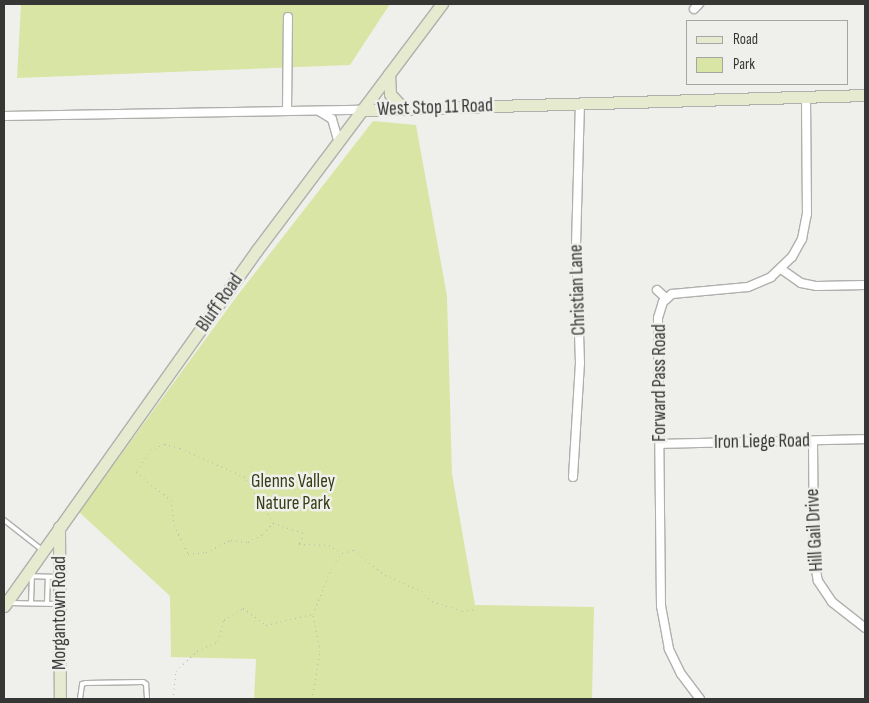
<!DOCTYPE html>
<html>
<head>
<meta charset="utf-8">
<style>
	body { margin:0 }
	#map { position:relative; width:869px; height:703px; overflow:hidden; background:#eff0ec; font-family:"Sofia Sans Condensed",sans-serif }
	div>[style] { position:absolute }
	.green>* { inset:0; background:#d9e5a4 }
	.path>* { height:1px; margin-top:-0.5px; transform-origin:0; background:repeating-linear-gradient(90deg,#b7b8b5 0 1px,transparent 0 5px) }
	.roads { filter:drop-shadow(1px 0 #afb0ad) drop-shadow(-1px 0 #afb0ad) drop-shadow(0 1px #afb0ad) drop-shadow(0 -1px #afb0ad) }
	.lane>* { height:4px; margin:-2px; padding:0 2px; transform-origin:2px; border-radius:2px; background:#fff }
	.street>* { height:8px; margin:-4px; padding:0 4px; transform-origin:4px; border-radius:4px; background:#fff }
	.secondary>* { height:11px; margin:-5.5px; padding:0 5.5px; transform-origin:5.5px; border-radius:5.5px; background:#e6ebd0 }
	span { translate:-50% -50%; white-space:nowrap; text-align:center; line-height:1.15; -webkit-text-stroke:5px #eff0ec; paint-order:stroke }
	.street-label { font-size:19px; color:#363635 }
	.park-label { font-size:19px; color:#373d15 }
	.frame { position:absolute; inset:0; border:5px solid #363635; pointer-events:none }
	.legend { position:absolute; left:686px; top:20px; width:162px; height:65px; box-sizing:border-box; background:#eff0ec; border:1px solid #a5a6a3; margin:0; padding:6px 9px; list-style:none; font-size:15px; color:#363635 }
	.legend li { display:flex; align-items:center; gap:10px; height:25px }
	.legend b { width:25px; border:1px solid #a5a6a3 }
</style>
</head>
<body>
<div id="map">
	<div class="green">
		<i style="clip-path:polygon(21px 4px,390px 4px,350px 65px,17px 78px)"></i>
		<i style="clip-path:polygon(373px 121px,416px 125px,447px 296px,452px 474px,475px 605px,594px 607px,592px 699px,254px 699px,256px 659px,171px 657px,170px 596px,79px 512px,237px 296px)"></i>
	</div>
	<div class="path">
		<i style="left:273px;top:523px;width:54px;rotate:-121.3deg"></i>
		<i style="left:245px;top:477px;width:71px;rotate:-156deg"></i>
		<i style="left:180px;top:448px;width:16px;rotate:-165deg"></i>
		<i style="left:165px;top:444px;width:15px;rotate:160deg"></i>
		<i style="left:151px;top:449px;width:27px;rotate:123deg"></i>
		<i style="left:136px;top:472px;width:45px;rotate:38.7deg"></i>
		<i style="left:171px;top:500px;width:25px;rotate:83deg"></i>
		<i style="left:174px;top:525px;width:32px;rotate:64deg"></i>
		<i style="left:188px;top:554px;width:18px;rotate:-6deg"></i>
		<i style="left:206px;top:552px;width:28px;rotate:-26deg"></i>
		<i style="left:231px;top:540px;width:17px;rotate:7deg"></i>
		<i style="left:248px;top:542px;width:17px;rotate:-28deg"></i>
		<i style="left:263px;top:534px;width:15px;rotate:-48deg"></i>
		<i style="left:273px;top:523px;width:33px;rotate:18deg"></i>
		<i style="left:304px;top:533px;width:12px;rotate:114deg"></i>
		<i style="left:299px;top:544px;width:30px;rotate:2deg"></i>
		<i style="left:329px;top:545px;width:15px;rotate:32deg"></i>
		<i style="left:173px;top:699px;width:28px;rotate:-84deg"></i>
		<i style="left:176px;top:671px;width:29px;rotate:-44deg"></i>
		<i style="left:197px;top:651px;width:23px;rotate:-25deg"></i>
		<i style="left:218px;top:641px;width:22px;rotate:-74deg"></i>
		<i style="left:224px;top:620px;width:22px;rotate:-32deg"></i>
		<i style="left:243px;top:608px;width:29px;rotate:36deg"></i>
		<i style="left:266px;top:625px;width:48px;rotate:-13.2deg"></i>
		<i style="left:312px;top:699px;width:49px;rotate:-80.5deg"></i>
		<i style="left:320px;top:651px;width:38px;rotate:-101deg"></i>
		<i style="left:313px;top:614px;width:48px;rotate:-68.2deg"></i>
		<i style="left:331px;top:569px;width:19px;rotate:-55deg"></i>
		<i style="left:342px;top:553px;width:12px;rotate:-14deg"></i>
		<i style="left:354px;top:550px;width:40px;rotate:39deg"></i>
		<i style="left:385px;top:575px;width:39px;rotate:24deg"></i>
		<i style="left:421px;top:591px;width:15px;rotate:42deg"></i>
		<i style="left:432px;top:601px;width:32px;rotate:18deg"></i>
		<i style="left:462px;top:611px;width:13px;rotate:-9deg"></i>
	</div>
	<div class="roads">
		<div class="lane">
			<i style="left:4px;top:520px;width:47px;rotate:38.1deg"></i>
			<i style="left:27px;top:576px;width:31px;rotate:2deg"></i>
			<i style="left:8px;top:603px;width:51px;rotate:1.1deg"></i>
			<i style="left:31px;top:603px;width:27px;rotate:-88deg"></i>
			<i style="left:47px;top:603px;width:26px;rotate:-88deg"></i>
			<i style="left:80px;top:699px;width:15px;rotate:-82deg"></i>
			<i style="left:82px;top:684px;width:4px;rotate:-14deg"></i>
			<i style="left:86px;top:683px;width:57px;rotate:-1deg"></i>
			<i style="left:143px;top:682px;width:4px;rotate:34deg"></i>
			<i style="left:146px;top:684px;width:15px;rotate:86deg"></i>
		</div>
		<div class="street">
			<i style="left:694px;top:9px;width:7px;rotate:-45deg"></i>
			<i style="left:287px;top:111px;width:94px;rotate:-89.4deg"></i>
			<i style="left:319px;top:111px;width:15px;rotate:32deg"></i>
			<i style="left:332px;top:119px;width:22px;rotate:74deg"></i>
			<i style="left:4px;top:116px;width:357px;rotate:-1deg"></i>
			<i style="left:781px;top:269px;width:24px;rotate:35deg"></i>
			<i style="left:801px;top:283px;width:16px;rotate:11deg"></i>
			<i style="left:817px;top:286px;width:48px;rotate:-1.2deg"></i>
			<i style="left:657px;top:290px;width:13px;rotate:42deg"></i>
			<i style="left:813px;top:441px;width:118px;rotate:89.5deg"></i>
			<i style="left:814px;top:559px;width:22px;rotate:80deg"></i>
			<i style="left:818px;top:581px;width:25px;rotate:56deg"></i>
			<i style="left:832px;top:602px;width:42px;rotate:38.2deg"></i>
			<i style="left:660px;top:444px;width:205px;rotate:-1.4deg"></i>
			<i style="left:573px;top:477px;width:114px;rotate:-86.5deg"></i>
			<i style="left:580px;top:363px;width:118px;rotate:-91.9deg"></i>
			<i style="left:576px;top:245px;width:141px;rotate:-88.4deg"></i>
			<i style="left:700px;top:699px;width:31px;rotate:-127deg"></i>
			<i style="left:681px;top:674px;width:28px;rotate:-116deg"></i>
			<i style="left:669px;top:649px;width:44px;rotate:-100.5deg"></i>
			<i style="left:661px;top:606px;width:288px;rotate:-90.6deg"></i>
			<i style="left:658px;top:318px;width:17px;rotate:-73deg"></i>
			<i style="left:663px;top:302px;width:12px;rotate:-42deg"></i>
			<i style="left:672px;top:294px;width:76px;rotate:-5.3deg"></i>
			<i style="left:748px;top:287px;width:25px;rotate:-23deg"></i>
			<i style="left:771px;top:277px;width:29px;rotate:-44deg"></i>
			<i style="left:792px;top:257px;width:21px;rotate:-61deg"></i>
			<i style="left:802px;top:239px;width:25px;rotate:-79deg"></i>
			<i style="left:807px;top:214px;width:117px;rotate:-90.5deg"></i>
		</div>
		<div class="secondary">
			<i style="left:389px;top:74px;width:20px;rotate:87deg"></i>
			<i style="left:390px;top:94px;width:19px;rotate:47deg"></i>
			<i style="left:361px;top:110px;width:504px;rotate:-1.7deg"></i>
			<i style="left:59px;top:527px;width:172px;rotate:89.7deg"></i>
			<i style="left:4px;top:606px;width:437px;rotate:-54.6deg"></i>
			<i style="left:257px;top:250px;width:308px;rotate:-53.1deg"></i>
		</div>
	</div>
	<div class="street-label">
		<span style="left:435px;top:108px;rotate:-2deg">West Stop 11 Road</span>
		<span style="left:578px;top:290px;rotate:-92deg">Christian Lane</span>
		<span style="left:220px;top:303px;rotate:-55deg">Bluff Road</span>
		<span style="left:660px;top:383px;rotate:-90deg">Forward Pass Road</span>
		<span style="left:762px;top:442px;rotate:-1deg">Iron Liege Road</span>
		<span style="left:815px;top:530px;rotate:-93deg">Hill Gail Drive</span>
		<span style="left:60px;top:613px;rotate:-90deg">Morgantown Road</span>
	</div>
	<div class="park-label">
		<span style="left:293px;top:493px">Glenns Valley<br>Nature Park</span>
	</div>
	<div class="frame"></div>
	<ul class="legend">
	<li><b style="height:6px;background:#e6ebd0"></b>Road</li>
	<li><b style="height:14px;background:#d9e5a4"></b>Park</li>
	</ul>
</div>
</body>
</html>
